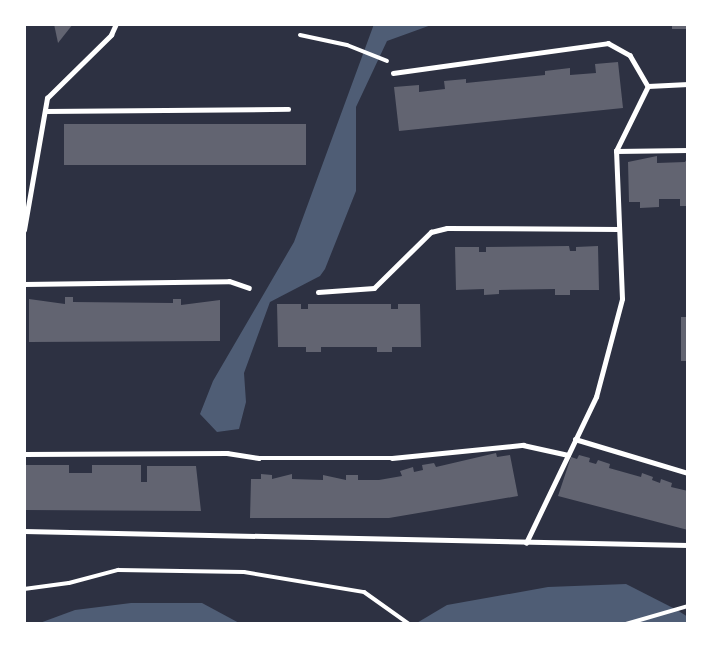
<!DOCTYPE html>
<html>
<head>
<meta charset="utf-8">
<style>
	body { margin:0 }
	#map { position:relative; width:712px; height:648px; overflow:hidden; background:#2d3142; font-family:"Golos Text",sans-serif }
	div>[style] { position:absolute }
	.water>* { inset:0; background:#4f5d75 }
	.building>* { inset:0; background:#626471; transform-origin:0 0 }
	.path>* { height:4px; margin:-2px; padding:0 2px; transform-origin:2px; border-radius:2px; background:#fff }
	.service>* { height:4.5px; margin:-2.25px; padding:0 2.25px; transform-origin:2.25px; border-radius:2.25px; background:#fff }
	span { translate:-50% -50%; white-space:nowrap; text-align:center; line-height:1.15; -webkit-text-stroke:6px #fff; paint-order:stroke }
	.frame { position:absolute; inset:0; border:26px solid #fff; pointer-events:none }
</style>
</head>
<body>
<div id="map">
	<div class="water">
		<i style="clip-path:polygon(374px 24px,434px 24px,387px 41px,356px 107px,356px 191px,325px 269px,320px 276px,270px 302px,244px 373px,246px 402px,239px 429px,217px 432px,200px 414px,213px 381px,294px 242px)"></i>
		<i style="clip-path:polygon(626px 584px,677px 610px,688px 617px,688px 624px,415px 624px,447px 605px,548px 587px)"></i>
		<i style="clip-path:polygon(131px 603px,202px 603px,241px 624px,37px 624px,75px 610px)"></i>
	</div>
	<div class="building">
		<i style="clip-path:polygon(54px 24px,73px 24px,58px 43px)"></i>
		<i style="left:672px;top:24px;width:14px;height:5px"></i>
		<i style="clip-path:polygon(618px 62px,623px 108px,399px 131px,394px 87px,419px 85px,419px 92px,445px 89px,444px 81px,466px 79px,466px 83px,545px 75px,545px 71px,570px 68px,570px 75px,596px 73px,595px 64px)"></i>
		<i style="left:64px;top:124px;width:242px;height:41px"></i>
		<i style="clip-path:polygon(657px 156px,657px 163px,685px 162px,688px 157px,688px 206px,680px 206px,680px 199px,659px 199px,659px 207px,640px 208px,640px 202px,629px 202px,628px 162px)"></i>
		<i style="clip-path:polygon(569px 246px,570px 251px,576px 251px,576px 247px,598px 246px,599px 290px,570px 290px,570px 295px,555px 295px,555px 289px,499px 290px,499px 294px,484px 295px,484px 289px,456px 290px,455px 247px,479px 247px,479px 252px,486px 252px,486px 247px)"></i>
		<i style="clip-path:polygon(65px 297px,73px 297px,73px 302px,173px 303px,173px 299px,181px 299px,181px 305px,220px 300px,220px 341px,29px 342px,29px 299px,65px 304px)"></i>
		<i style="clip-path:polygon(277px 304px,301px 304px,301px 309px,308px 309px,308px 304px,391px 304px,391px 309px,398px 309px,398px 304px,420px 304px,421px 347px,392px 347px,392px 352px,377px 352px,377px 347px,321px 347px,321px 352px,306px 352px,306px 347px,278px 347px)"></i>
		<i style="left:681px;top:317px;width:7px;height:44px"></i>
		<i style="clip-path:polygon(496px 453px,497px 457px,510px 455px,518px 496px,389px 518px,250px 518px,251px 479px,261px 479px,261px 474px,272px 475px,272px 479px,292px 474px,292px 479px,323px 480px,323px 475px,346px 480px,346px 475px,358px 475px,358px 480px,379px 480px,402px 476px,400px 471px,413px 467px,414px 472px,423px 470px,422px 465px,434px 463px,436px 467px)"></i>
		<i style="clip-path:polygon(579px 455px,590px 458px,589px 462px,596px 464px,598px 460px,610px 464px,609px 468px,641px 477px,642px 473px,653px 477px,652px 480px,660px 483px,661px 479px,672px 483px,671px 487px,688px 491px,688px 530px,558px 496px,571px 457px,577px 459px)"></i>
		<i style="clip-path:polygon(24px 465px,69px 465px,69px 473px,92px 473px,92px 465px,141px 465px,141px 482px,147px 482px,147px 466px,196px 466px,201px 511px,24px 510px)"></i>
	</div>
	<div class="path">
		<i style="left:300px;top:35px;width:48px;rotate:12deg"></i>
		<i style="left:347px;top:45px;width:43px;rotate:21.8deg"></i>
		<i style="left:24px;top:589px;width:45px;rotate:-7.6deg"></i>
		<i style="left:69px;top:583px;width:51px;rotate:-14.9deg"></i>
		<i style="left:118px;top:570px;width:126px;rotate:0.9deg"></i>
		<i style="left:244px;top:572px;width:122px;rotate:9.5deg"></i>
		<i style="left:364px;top:592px;width:55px;rotate:35.4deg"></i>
		<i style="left:626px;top:624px;width:65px;rotate:-16.2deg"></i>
	</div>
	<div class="service">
		<i style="left:393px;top:73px;width:217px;rotate:-7.9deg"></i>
		<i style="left:608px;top:43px;width:25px;rotate:29deg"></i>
		<i style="left:630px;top:55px;width:36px;rotate:60deg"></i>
		<i style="left:45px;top:111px;width:243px;rotate:-0.5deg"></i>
		<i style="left:616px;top:151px;width:72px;rotate:-0.8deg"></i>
		<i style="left:24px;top:230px;width:134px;rotate:-80.1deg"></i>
		<i style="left:47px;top:98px;width:90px;rotate:-44.5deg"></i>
		<i style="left:111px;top:35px;width:12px;rotate:-66deg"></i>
		<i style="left:24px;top:284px;width:205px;rotate:-0.8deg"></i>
		<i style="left:229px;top:281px;width:21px;rotate:19deg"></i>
		<i style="left:318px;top:292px;width:56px;rotate:-4.1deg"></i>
		<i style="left:374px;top:288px;width:80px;rotate:-44.5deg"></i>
		<i style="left:431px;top:232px;width:16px;rotate:-14deg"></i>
		<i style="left:447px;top:228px;width:172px;rotate:0.3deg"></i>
		<i style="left:575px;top:439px;width:118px;rotate:16.7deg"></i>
		<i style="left:24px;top:454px;width:203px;rotate:-0.3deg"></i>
		<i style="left:227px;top:453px;width:32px;rotate:9deg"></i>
		<i style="left:259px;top:458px;width:133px"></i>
		<i style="left:392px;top:458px;width:132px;rotate:-5.7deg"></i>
		<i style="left:523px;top:445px;width:46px;rotate:12.5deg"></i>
		<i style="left:24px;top:531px;width:664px;rotate:1.21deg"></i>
		<i style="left:526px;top:543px;width:162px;rotate:-64.4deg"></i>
		<i style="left:596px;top:397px;width:101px;rotate:-75.1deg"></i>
		<i style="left:622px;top:299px;width:148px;rotate:-92.3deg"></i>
		<i style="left:616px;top:151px;width:72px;rotate:-63.8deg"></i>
		<i style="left:648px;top:86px;width:40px;rotate:-2.9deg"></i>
	</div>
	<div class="frame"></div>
</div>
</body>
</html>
